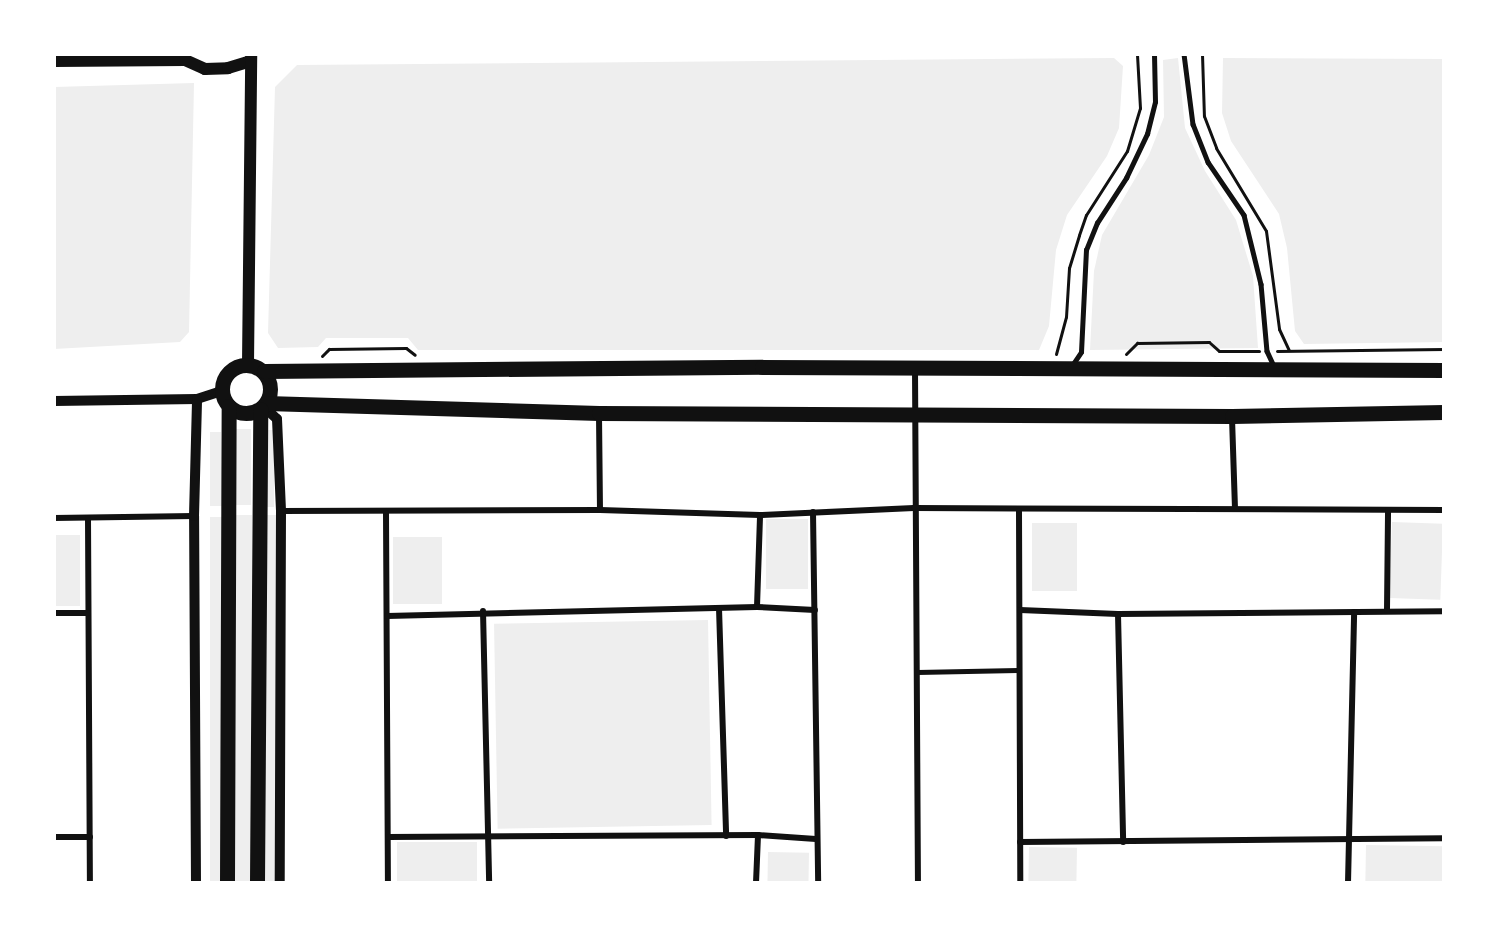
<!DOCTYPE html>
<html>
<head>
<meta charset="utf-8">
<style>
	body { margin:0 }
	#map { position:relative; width:1498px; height:937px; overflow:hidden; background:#fff; font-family:Montserrat,sans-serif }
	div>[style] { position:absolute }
	.green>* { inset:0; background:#eee; transform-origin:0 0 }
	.path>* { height:3px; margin:-1.5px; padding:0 1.5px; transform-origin:1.5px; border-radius:1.5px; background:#111 }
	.service>* { height:4.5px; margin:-2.25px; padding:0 2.25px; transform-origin:2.25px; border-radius:2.25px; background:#111 }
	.pedestrian>* { height:5px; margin:-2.5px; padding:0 2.5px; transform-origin:2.5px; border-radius:2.5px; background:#111 }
	.minor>* { height:6px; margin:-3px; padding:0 3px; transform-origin:3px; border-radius:3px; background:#111 }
	.tertiary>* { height:10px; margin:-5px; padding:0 5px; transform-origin:5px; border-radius:5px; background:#111 }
	.secondary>* { height:12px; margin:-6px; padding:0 6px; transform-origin:6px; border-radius:6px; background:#111 }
	.primary>* { height:15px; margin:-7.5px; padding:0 7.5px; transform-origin:7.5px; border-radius:7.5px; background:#111 }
	.primary>.ring { margin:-7.5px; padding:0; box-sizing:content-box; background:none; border:15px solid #111; border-radius:50% }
	span { translate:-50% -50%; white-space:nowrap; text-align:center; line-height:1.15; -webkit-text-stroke:6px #fff; paint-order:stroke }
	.frame { position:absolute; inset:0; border:56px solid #fff; pointer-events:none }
</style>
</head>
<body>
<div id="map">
	<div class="green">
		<i style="clip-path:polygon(1114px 58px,1123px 66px,1119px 128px,1107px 156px,1067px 215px,1056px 250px,1049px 326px,1039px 350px,418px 350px,408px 338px,326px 338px,318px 347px,278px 348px,268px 333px,275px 87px,297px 65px)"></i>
		<i style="clip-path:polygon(1178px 58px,1185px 128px,1205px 171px,1236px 220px,1253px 276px,1258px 348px,1090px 350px,1094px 271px,1102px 235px,1149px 155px,1164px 117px,1163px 60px)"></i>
		<i style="clip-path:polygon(1223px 58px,1444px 59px,1444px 342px,1304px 344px,1295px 331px,1287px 248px,1279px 214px,1231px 141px,1222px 113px)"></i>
		<i style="clip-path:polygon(194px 83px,189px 332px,180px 342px,54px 349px,54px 87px)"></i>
		<i style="left:232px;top:429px;width:19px;height:76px"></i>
		<i style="left:263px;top:430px;width:11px;height:77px"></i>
		<i style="clip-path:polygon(210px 432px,221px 432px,223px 506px,210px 506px)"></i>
		<i style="left:230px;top:515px;width:22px;height:368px"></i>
		<i style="left:261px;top:515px;width:15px;height:368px"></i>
		<i style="left:210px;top:517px;width:13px;height:366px"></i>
		<i style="left:766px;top:519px;width:42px;height:70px"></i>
		<i style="left:1392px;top:522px;width:51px;height:76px;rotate:2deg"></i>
		<i style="left:1032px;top:523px;width:45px;height:68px"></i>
		<i style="left:54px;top:535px;width:26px;height:71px"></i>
		<i style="left:393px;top:537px;width:49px;height:67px"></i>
		<i style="left:708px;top:620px;width:205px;height:214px;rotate:89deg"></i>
		<i style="left:477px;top:842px;width:41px;height:80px;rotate:90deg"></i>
		<i style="left:1366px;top:845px;width:78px;height:38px;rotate:1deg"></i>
		<i style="left:1029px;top:847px;width:48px;height:36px;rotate:1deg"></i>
		<i style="left:768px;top:852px;width:41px;height:31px;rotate:1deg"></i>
	</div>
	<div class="path">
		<i style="left:1202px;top:54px;width:62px;rotate:88.2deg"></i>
		<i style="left:1204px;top:116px;width:34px;rotate:69deg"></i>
		<i style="left:1216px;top:148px;width:97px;rotate:58.9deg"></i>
		<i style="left:1266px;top:231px;width:99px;rotate:82.4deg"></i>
		<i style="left:1279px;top:329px;width:23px;rotate:65deg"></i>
		<i style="left:1277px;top:351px;width:167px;rotate:-0.7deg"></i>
		<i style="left:1056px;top:354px;width:38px;rotate:-75deg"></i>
		<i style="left:1066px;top:317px;width:49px;rotate:-86.5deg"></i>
		<i style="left:1069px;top:268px;width:34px;rotate:-73deg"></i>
		<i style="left:1079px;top:235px;width:21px;rotate:-71deg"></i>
		<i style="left:1086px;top:215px;width:76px;rotate:-57.4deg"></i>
		<i style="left:1127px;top:151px;width:45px;rotate:-73.2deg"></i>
		<i style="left:1140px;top:108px;width:54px;rotate:-93.2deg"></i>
		<i style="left:1126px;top:354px;width:16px;rotate:-45deg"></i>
		<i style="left:1137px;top:343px;width:72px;rotate:-0.8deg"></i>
		<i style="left:1209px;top:342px;width:13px;rotate:42deg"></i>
		<i style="left:1219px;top:351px;width:40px"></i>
		<i style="left:322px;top:356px;width:10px;rotate:-45deg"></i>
		<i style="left:329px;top:349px;width:77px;rotate:-0.7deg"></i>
		<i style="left:406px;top:348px;width:11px;rotate:38deg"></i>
	</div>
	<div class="service">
		<i style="left:1184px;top:54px;width:71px;rotate:82.7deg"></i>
		<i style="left:1193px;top:124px;width:41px;rotate:68.5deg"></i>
		<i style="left:1208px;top:162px;width:64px;rotate:55.8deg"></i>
		<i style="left:1244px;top:215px;width:71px;rotate:76.2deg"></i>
		<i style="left:1261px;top:284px;width:67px;rotate:84.9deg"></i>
		<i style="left:1267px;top:351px;width:17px;rotate:65deg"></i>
		<i style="left:1073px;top:364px;width:14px;rotate:-56deg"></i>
		<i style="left:1081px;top:352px;width:102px;rotate:-87.2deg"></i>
		<i style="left:1086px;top:250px;width:29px;rotate:-68deg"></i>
		<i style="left:1097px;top:223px;width:54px;rotate:-57.2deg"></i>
		<i style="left:1126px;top:178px;width:49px;rotate:-64.5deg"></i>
		<i style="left:1147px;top:134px;width:33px;rotate:-76deg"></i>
		<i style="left:1155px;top:102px;width:48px;rotate:-91.2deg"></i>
	</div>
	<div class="pedestrian">
		<i style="left:917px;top:672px;width:101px;rotate:-1.1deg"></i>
	</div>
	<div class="minor">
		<i style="left:915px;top:369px;width:514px;rotate:89.67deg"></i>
		<i style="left:599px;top:415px;width:95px;rotate:89.4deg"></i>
		<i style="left:1232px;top:418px;width:89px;rotate:88.1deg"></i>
		<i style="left:281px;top:511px;width:319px;rotate:-0.2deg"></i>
		<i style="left:600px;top:510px;width:160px;rotate:1.8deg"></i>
		<i style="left:760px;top:515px;width:154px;rotate:-2.6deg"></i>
		<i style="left:914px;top:508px;width:530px;rotate:0.22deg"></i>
		<i style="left:1019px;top:511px;width:372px;rotate:89.8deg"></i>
		<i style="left:813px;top:512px;width:371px;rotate:89.2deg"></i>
		<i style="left:386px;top:513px;width:370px;rotate:89.7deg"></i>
		<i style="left:54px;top:518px;width:140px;rotate:-0.8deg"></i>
		<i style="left:88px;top:518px;width:365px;rotate:89.7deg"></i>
		<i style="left:757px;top:607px;width:92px;rotate:-88.1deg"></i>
		<i style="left:719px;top:608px;width:228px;rotate:88.2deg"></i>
		<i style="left:1020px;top:610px;width:98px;rotate:2.3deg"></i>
		<i style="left:1118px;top:614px;width:326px;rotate:-0.5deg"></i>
		<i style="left:1387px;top:610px;width:100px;rotate:-89.4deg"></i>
		<i style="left:483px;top:611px;width:272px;rotate:88.7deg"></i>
		<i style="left:54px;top:613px;width:34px"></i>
		<i style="left:1118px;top:614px;width:228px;rotate:88.7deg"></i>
		<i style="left:387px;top:616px;width:370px;rotate:-1.4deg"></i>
		<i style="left:757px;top:607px;width:58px;rotate:3deg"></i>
		<i style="left:54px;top:837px;width:36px"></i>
		<i style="left:388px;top:837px;width:370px;rotate:-0.3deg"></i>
		<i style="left:758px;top:835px;width:58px;rotate:3.9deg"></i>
		<i style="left:1020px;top:842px;width:424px;rotate:-0.5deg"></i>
		<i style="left:756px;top:883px;width:48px;rotate:-87.6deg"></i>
		<i style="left:1348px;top:883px;width:271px;rotate:-88.7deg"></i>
	</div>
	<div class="tertiary">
		<i style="left:54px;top:401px;width:143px;rotate:-0.8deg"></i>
		<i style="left:197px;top:399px;width:25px;rotate:-18deg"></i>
		<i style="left:263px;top:406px;width:19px;rotate:43deg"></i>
		<i style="left:277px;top:419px;width:92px;rotate:87.5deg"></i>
		<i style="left:281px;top:511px;width:372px;rotate:90.2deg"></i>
		<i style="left:196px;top:883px;width:367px;rotate:-90.3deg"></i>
		<i style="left:194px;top:516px;width:117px;rotate:-88.5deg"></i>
	</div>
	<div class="secondary">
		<i style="left:54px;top:61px;width:131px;rotate:-0.4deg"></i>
		<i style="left:185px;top:60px;width:22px;rotate:24deg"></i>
		<i style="left:205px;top:69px;width:23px;rotate:-2deg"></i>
		<i style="left:228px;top:68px;width:24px;rotate:-17deg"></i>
		<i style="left:248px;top:364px;width:310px;rotate:-89.4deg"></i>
	</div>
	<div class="primary">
		<i class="ring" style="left:222px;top:365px;width:33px;height:33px"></i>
		<i style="left:264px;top:371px;width:498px;rotate:-0.5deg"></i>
		<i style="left:762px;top:367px;width:682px;rotate:0.25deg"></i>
		<i style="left:266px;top:403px;width:333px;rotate:1.7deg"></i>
		<i style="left:599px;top:413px;width:633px;rotate:0.27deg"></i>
		<i style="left:1232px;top:416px;width:212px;rotate:-1.1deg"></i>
		<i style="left:227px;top:883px;width:477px;rotate:-89.8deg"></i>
		<i style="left:257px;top:883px;width:474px;rotate:-89.6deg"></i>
	</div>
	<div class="frame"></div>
</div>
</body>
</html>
